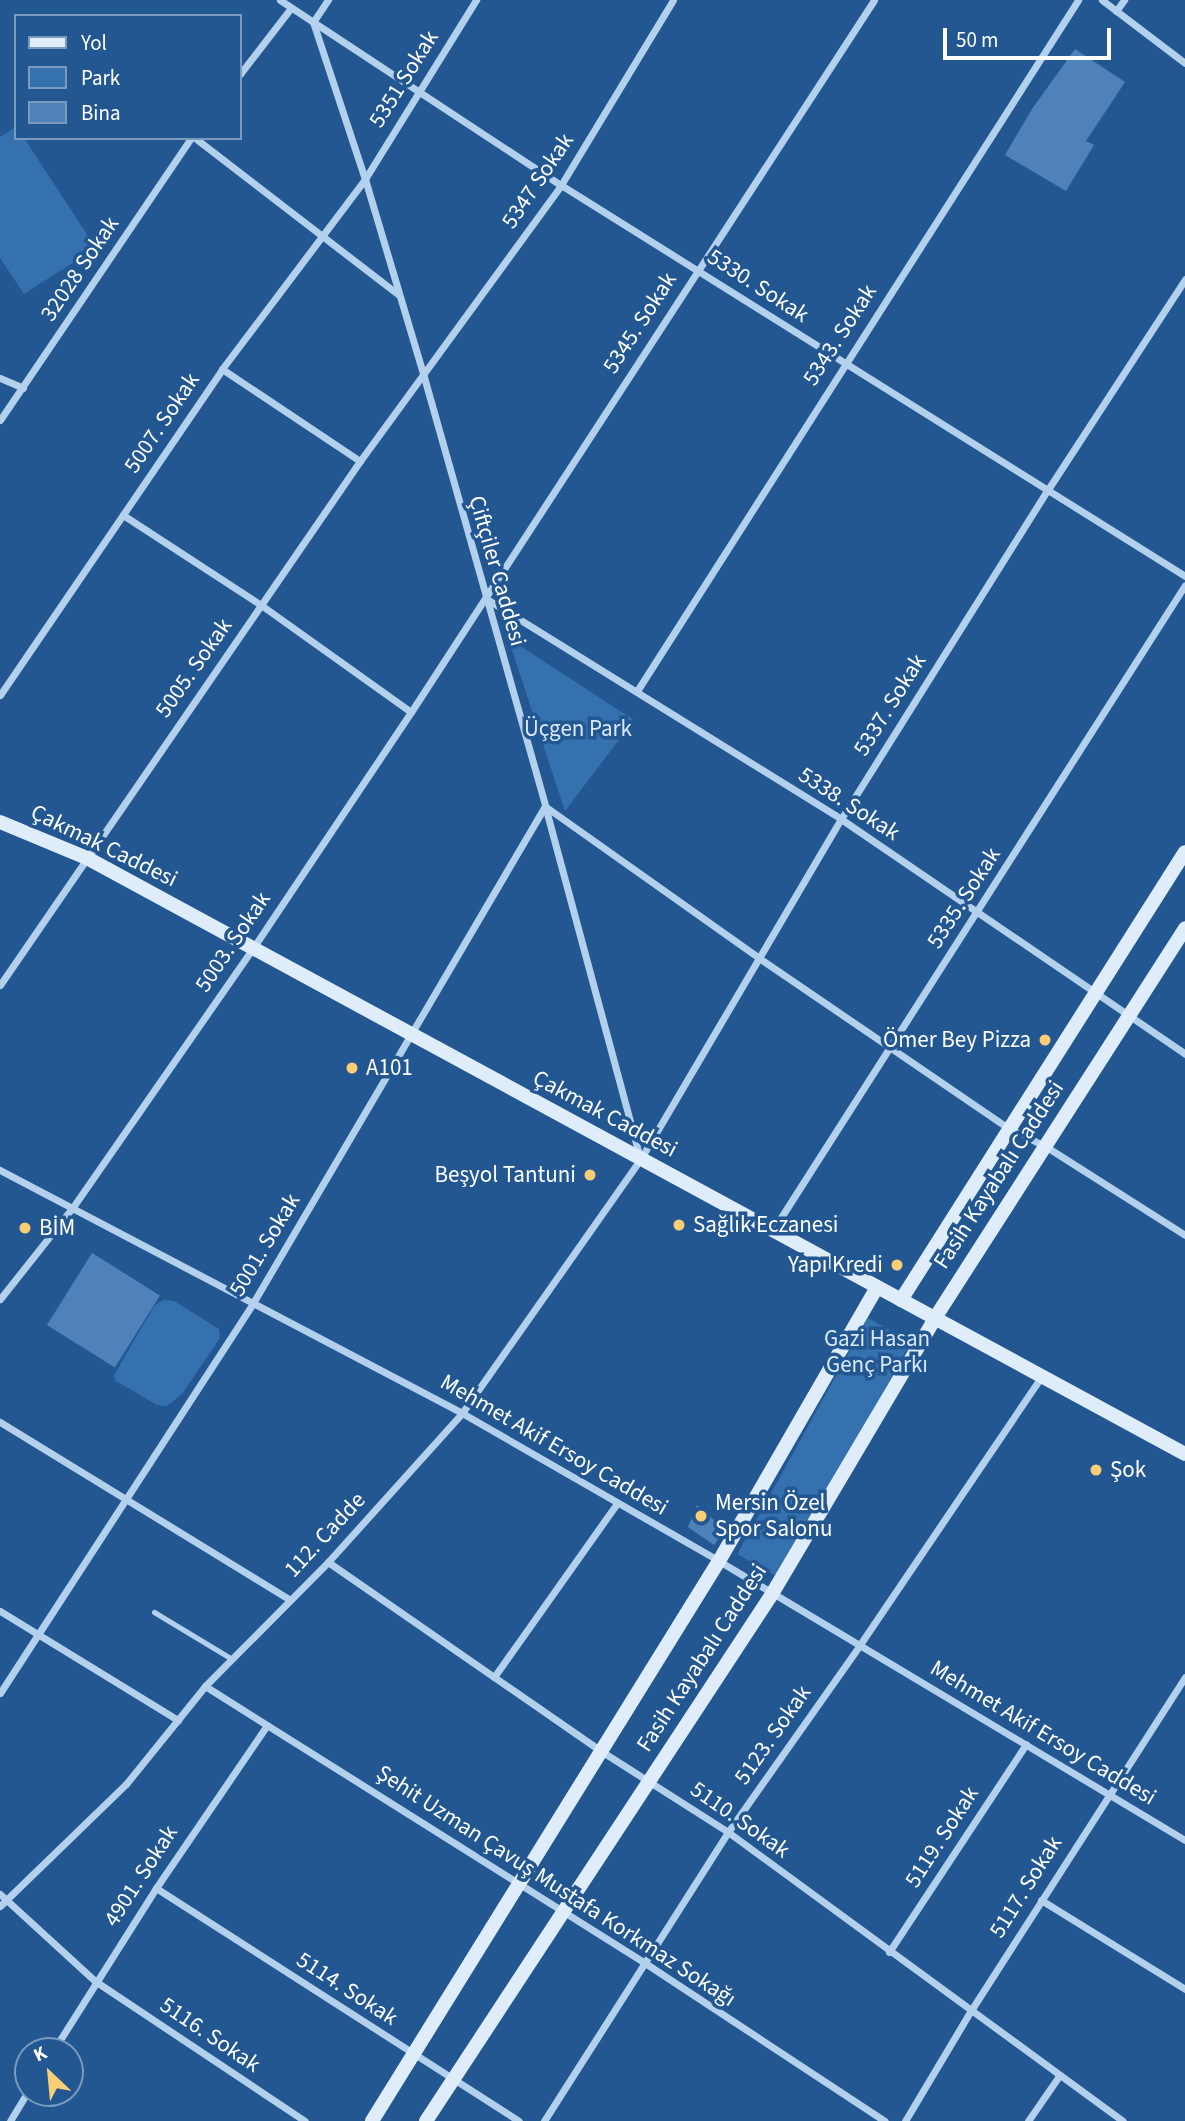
<!DOCTYPE html>
<html>
<head>
<meta charset="utf-8">
<style>
	body { margin:0 }
	#map { position:relative; width:1185px; height:2121px; overflow:hidden; background:#225792; font-family:"Source Sans 3",sans-serif }
	div>[style] { position:absolute }
	.green>* { inset:0; background:#3571af; transform-origin:0 0 }
	.building>* { inset:0; background:#4f82ba; transform-origin:0 0 }
	.lane>* { height:5px; margin:-2.5px; padding:0 2.5px; transform-origin:2.5px; border-radius:2.5px; background:#b3d0ed }
	.street>* { height:7px; margin:-3.5px; padding:0 3.5px; transform-origin:3.5px; border-radius:3.5px; background:#b3d0ed }
	.secondary>* { height:14px; margin:-7px; padding:0 7px; transform-origin:7px; border-radius:7px; background:#dfecfa }
	.dots>* { width:19px; height:19px; translate:-50% -50%; box-sizing:border-box; border:4px solid #225792; border-radius:50% }
	span { translate:-50% -50%; white-space:nowrap; text-align:center; line-height:1.15; -webkit-text-stroke:7px #225792; paint-order:stroke }
	.street-label { font-size:23px; color:#fff }
	.park-label { font-size:23px; color:#d9e9f9 }
	.poi-label { font-size:23px; color:#fff }
	.right { translate:-100% -50%; text-align:right }
	.left { translate:0 -50%; text-align:left }
	.legend { position:absolute; left:14px; top:14px; width:228px; height:126px; box-sizing:border-box; background:#225792; border:2px solid #7a9abe; margin:0; padding:9px 12px; list-style:none; font-size:21px; color:#fff }
	.legend li { display:flex; align-items:center; gap:14px; height:35px }
	.legend b { width:35px; border:2px solid #7a9abe }
	.north { position:absolute; left:14px; top:2037px; width:70px; height:70px; box-sizing:border-box; background:#225792; border:2px solid #7a9abe; border-radius:50%; rotate:334deg; font-size:19px; font-weight:700; line-height:28px; text-align:center; color:#fff }
	.north::after { content:''; display:block; margin:auto; width:24px; height:32px; background:#f9ce75; clip-path:polygon(50% 0,100% 100%,50% 72%,0 100%) }
	.scale { position:absolute; left:943px; top:28px; width:168px; height:32px; box-sizing:border-box; border:4px solid #fff; border-top:0; padding-left:9px; font-size:21px; line-height:24px; white-space:nowrap; color:#fff; -webkit-text-stroke:5px #225792; paint-order:stroke }
</style>
</head>
<body>
<div id="map">
	<div class="green">
		<i style="clip-path:polygon(16px 127px,16px 138px,24px 138px,96px 248px,24px 294px,0 258px,0 137px)"></i>
		<i style="clip-path:polygon(508px 638px,634px 720px,565px 811px)"></i>
		<i style="clip-path:polygon(163px 1300px,174px 1301px,219px 1329px,220px 1338px,182px 1394px,167px 1406px,157px 1405px,116px 1381px,114px 1375px,154px 1306px)"></i>
		<i style="left:868px;top:1318px;width:49px;height:270px;rotate:29deg"></i>
	</div>
	<div class="building">
		<i style="clip-path:polygon(1075px 49px,1125px 82px,1086px 141px,1094px 145px,1066px 191px,1005px 155px,1032px 109px)"></i>
		<i style="left:92px;top:1253px;width:80px;height:85px;rotate:32deg"></i>
		<i style="clip-path:polygon(697px 1505px,725px 1530px,714px 1545px,688px 1527px)"></i>
	</div>
	<div class="lane">
		<i style="left:154px;top:1612px;width:91px;rotate:31.1deg"></i>
	</div>
	<div class="street">
		<i style="left:280px;top:0;width:336px;rotate:33.4deg"></i>
		<i style="left:561px;top:185px;width:736px;rotate:32.07deg"></i>
		<i style="left:1102px;top:0;width:104px;rotate:37.2deg"></i>
		<i style="left:1116px;top:11px;width:14px;rotate:-54deg"></i>
		<i style="left:313px;top:22px;width:165px;rotate:71.7deg"></i>
		<i style="left:365px;top:179px;width:207px;rotate:73.4deg"></i>
		<i style="left:424px;top:377px;width:446px;rotate:74.2deg"></i>
		<i style="left:545px;top:806px;width:365px;rotate:74.9deg"></i>
		<i style="left:313px;top:22px;width:27px;rotate:-56deg"></i>
		<i style="left:240px;top:74px;width:82px;rotate:-52.4deg"></i>
		<i style="left:195px;top:138px;width:257px;rotate:37.6deg"></i>
		<i style="left:222px;top:369px;width:166px;rotate:33.7deg"></i>
		<i style="left:0;top:378px;width:25px;rotate:23deg"></i>
		<i style="left:0;top:420px;width:341px;rotate:-55.9deg"></i>
		<i style="left:123px;top:515px;width:165px;rotate:33.1deg"></i>
		<i style="left:261px;top:605px;width:184px;rotate:35.5deg"></i>
		<i style="left:485px;top:598px;width:419px;rotate:31.8deg"></i>
		<i style="left:841px;top:819px;width:417px;rotate:34.3deg"></i>
		<i style="left:637px;top:691px;width:820px;rotate:-57.45deg"></i>
		<i style="left:0;top:695px;width:394px;rotate:-55.7deg"></i>
		<i style="left:222px;top:369px;width:238px;rotate:-53deg"></i>
		<i style="left:365px;top:179px;width:211px;rotate:-58.2deg"></i>
		<i style="left:546px;top:807px;width:261px;rotate:35.3deg"></i>
		<i style="left:759px;top:958px;width:304px;rotate:34.3deg"></i>
		<i style="left:1010px;top:1129px;width:39px;rotate:26deg"></i>
		<i style="left:1045px;top:1146px;width:166px;rotate:32.4deg"></i>
		<i style="left:0;top:985px;width:636px;rotate:-55.51deg"></i>
		<i style="left:360px;top:461px;width:341px;rotate:-53.9deg"></i>
		<i style="left:561px;top:185px;width:216px;rotate:-58.8deg"></i>
		<i style="left:0;top:1170px;width:522px;rotate:27.74deg"></i>
		<i style="left:462px;top:1413px;width:297px;rotate:29.9deg"></i>
		<i style="left:719px;top:1561px;width:543px;rotate:30.91deg"></i>
		<i style="left:773px;top:1230px;width:765px;rotate:-57.43deg"></i>
		<i style="left:0;top:1299px;width:117px;rotate:-51.6deg"></i>
		<i style="left:73px;top:1207px;width:315px;rotate:-55.2deg"></i>
		<i style="left:253px;top:948px;width:284px;rotate:-56.2deg"></i>
		<i style="left:411px;top:712px;width:849px;rotate:-56.96deg"></i>
		<i style="left:0;top:1422px;width:340px;rotate:31.5deg"></i>
		<i style="left:328px;top:1562px;width:332px;rotate:34.7deg"></i>
		<i style="left:601px;top:1751px;width:151px;rotate:32.5deg"></i>
		<i style="left:728px;top:1832px;width:489px;rotate:36.2deg"></i>
		<i style="left:0;top:1611px;width:209px;rotate:31.5deg"></i>
		<i style="left:494px;top:1677px;width:213px;rotate:-54.7deg"></i>
		<i style="left:205px;top:1686px;width:520px;rotate:32.19deg"></i>
		<i style="left:645px;top:1963px;width:287px;rotate:33.4deg"></i>
		<i style="left:0;top:1693px;width:465px;rotate:-57deg"></i>
		<i style="left:253px;top:1303px;width:576px;rotate:-59.56deg"></i>
		<i style="left:156px;top:1888px;width:431px;rotate:32.7deg"></i>
		<i style="left:0;top:1894px;width:129px;rotate:42.5deg"></i>
		<i style="left:95px;top:1981px;width:252px;rotate:33.7deg"></i>
		<i style="left:1041px;top:1900px;width:169px;rotate:31.7deg"></i>
		<i style="left:0;top:1906px;width:175px;rotate:-44.1deg"></i>
		<i style="left:126px;top:1784px;width:126px;rotate:-51.1deg"></i>
		<i style="left:205px;top:1686px;width:175px;rotate:-45.2deg"></i>
		<i style="left:328px;top:1562px;width:200px;rotate:-48deg"></i>
		<i style="left:462px;top:1413px;width:309px;rotate:-54.9deg"></i>
		<i style="left:640px;top:1160px;width:396px;rotate:-59.5deg"></i>
		<i style="left:841px;top:819px;width:387px;rotate:-57.9deg"></i>
		<i style="left:1047px;top:491px;width:253px;rotate:-56.9deg"></i>
		<i style="left:889px;top:1952px;width:249px;rotate:-56.6deg"></i>
		<i style="left:53px;top:2051px;width:193px;rotate:-57.7deg"></i>
		<i style="left:156px;top:1888px;width:197px;rotate:-55.7deg"></i>
		<i style="left:10px;top:2121px;width:35px;rotate:-59deg"></i>
		<i style="left:544px;top:2121px;width:343px;rotate:-57.5deg"></i>
		<i style="left:728px;top:1832px;width:228px;rotate:-54.8deg"></i>
		<i style="left:859px;top:1646px;width:325px;rotate:-55.9deg"></i>
		<i style="left:905px;top:2121px;width:127px;rotate:-59.2deg"></i>
		<i style="left:970px;top:2012px;width:398px;rotate:-57.3deg"></i>
		<i style="left:1028px;top:2121px;width:55px;rotate:-55.4deg"></i>
	</div>
	<div class="secondary">
		<i style="left:0;top:822px;width:94px;rotate:22.5deg"></i>
		<i style="left:87px;top:858px;width:1249px;rotate:28.49deg"></i>
		<i style="left:901px;top:1300px;width:530px;rotate:-57.63deg"></i>
		<i style="left:372px;top:2121px;width:659px;rotate:-58.22deg"></i>
		<i style="left:719px;top:1561px;width:316px;rotate:-60deg"></i>
		<i style="left:426px;top:2121px;width:630px;rotate:-56.71deg"></i>
		<i style="left:772px;top:1594px;width:321px;rotate:-59.4deg"></i>
		<i style="left:935px;top:1318px;width:463px;rotate:-57.3deg"></i>
	</div>
	<div class="dots">
		<i style="left:1045px;top:1040px;background:#f9ce75"></i>
		<i style="left:352px;top:1068px;background:#f9ce75"></i>
		<i style="left:590px;top:1175px;background:#f9ce75"></i>
		<i style="left:679px;top:1225px;background:#f9ce75"></i>
		<i style="left:25px;top:1228px;background:#f9ce75"></i>
		<i style="left:897px;top:1265px;background:#f9ce75"></i>
		<i style="left:1096px;top:1470px;background:#f9ce75"></i>
		<i style="left:701px;top:1516px;background:#f9ce75"></i>
	</div>
	<div class="street-label">
		<span style="left:404px;top:79px;rotate:-58deg">5351 Sokak</span>
		<span style="left:538px;top:181px;rotate:-56deg">5347 Sokak</span>
		<span style="left:80px;top:269px;rotate:-56deg">32028 Sokak</span>
		<span style="left:758px;top:286px;rotate:33deg">5330. Sokak</span>
		<span style="left:640px;top:323px;rotate:-57deg">5345. Sokak</span>
		<span style="left:840px;top:335px;rotate:-57deg">5343. Sokak</span>
		<span style="left:162px;top:423px;rotate:-56deg">5007. Sokak</span>
		<span style="left:497px;top:571px;rotate:74deg">Çiftçiler Caddesi</span>
		<span style="left:194px;top:668px;rotate:-55deg">5005. Sokak</span>
		<span style="left:890px;top:705px;rotate:-58deg">5337. Sokak</span>
		<span style="left:849px;top:804px;rotate:33deg">5338. Sokak</span>
		<span style="left:104px;top:846px;rotate:26deg">Çakmak Caddesi</span>
		<span style="left:964px;top:898px;rotate:-57deg">5335. Sokak</span>
		<span style="left:233px;top:942px;rotate:-56deg">5003. Sokak</span>
		<span style="left:605px;top:1114px;rotate:28deg">Çakmak Caddesi</span>
		<span style="left:999px;top:1175px;rotate:-57deg">Fasih Kayabalı Caddesi</span>
		<span style="left:265px;top:1245px;rotate:-59deg">5001. Sokak</span>
		<span style="left:554px;top:1445px;rotate:30deg">Mehmet Akif Ersoy Caddesi</span>
		<span style="left:325px;top:1535px;rotate:-47deg">112. Cadde</span>
		<span style="left:702px;top:1658px;rotate:-57deg">Fasih Kayabalı Caddesi</span>
		<span style="left:1043px;top:1733px;rotate:31deg">Mehmet Akif Ersoy Caddesi</span>
		<span style="left:773px;top:1735px;rotate:-55deg">5123. Sokak</span>
		<span style="left:740px;top:1820px;rotate:35deg">5110. Sokak</span>
		<span style="left:942px;top:1837px;rotate:-57deg">5119. Sokak</span>
		<span style="left:141px;top:1876px;rotate:-57deg">4901. Sokak</span>
		<span style="left:556px;top:1886px;rotate:33deg">Şehit Uzman Çavuş Mustafa Korkmaz Sokağı</span>
		<span style="left:1026px;top:1887px;rotate:-58deg">5117. Sokak</span>
		<span style="left:347px;top:1989px;rotate:33deg">5114. Sokak</span>
		<span style="left:210px;top:2035px;rotate:34deg">5116. Sokak</span>
	</div>
	<div class="park-label">
		<span style="left:578px;top:729px">Üçgen Park</span>
		<span style="left:877px;top:1352px">Gazi Hasan<br>Genç Parkı</span>
	</div>
	<div class="poi-label">
		<span class="right" style="left:1031px;top:1040px">Ömer Bey Pizza</span>
		<span class="left" style="left:366px;top:1068px">A101</span>
		<span class="right" style="left:576px;top:1175px">Beşyol Tantuni</span>
		<span class="left" style="left:693px;top:1225px">Sağlık Eczanesi</span>
		<span class="left" style="left:39px;top:1228px">BİM</span>
		<span class="right" style="left:883px;top:1265px">Yapı Kredi</span>
		<span class="left" style="left:1110px;top:1470px">Şok</span>
		<span class="left" style="left:715px;top:1516px">Mersin Özel<br>Spor Salonu</span>
	</div>
	<ul class="legend">
	<li><b style="height:9px;background:#dfecfa"></b>Yol</li>
	<li><b style="height:19px;background:#3571af"></b>Park</li>
	<li><b style="height:19px;background:#4f82ba"></b>Bina</li>
	</ul>
	<div class="north">K</div>
	<div class="scale">50 m</div>
</div>
</body>
</html>
